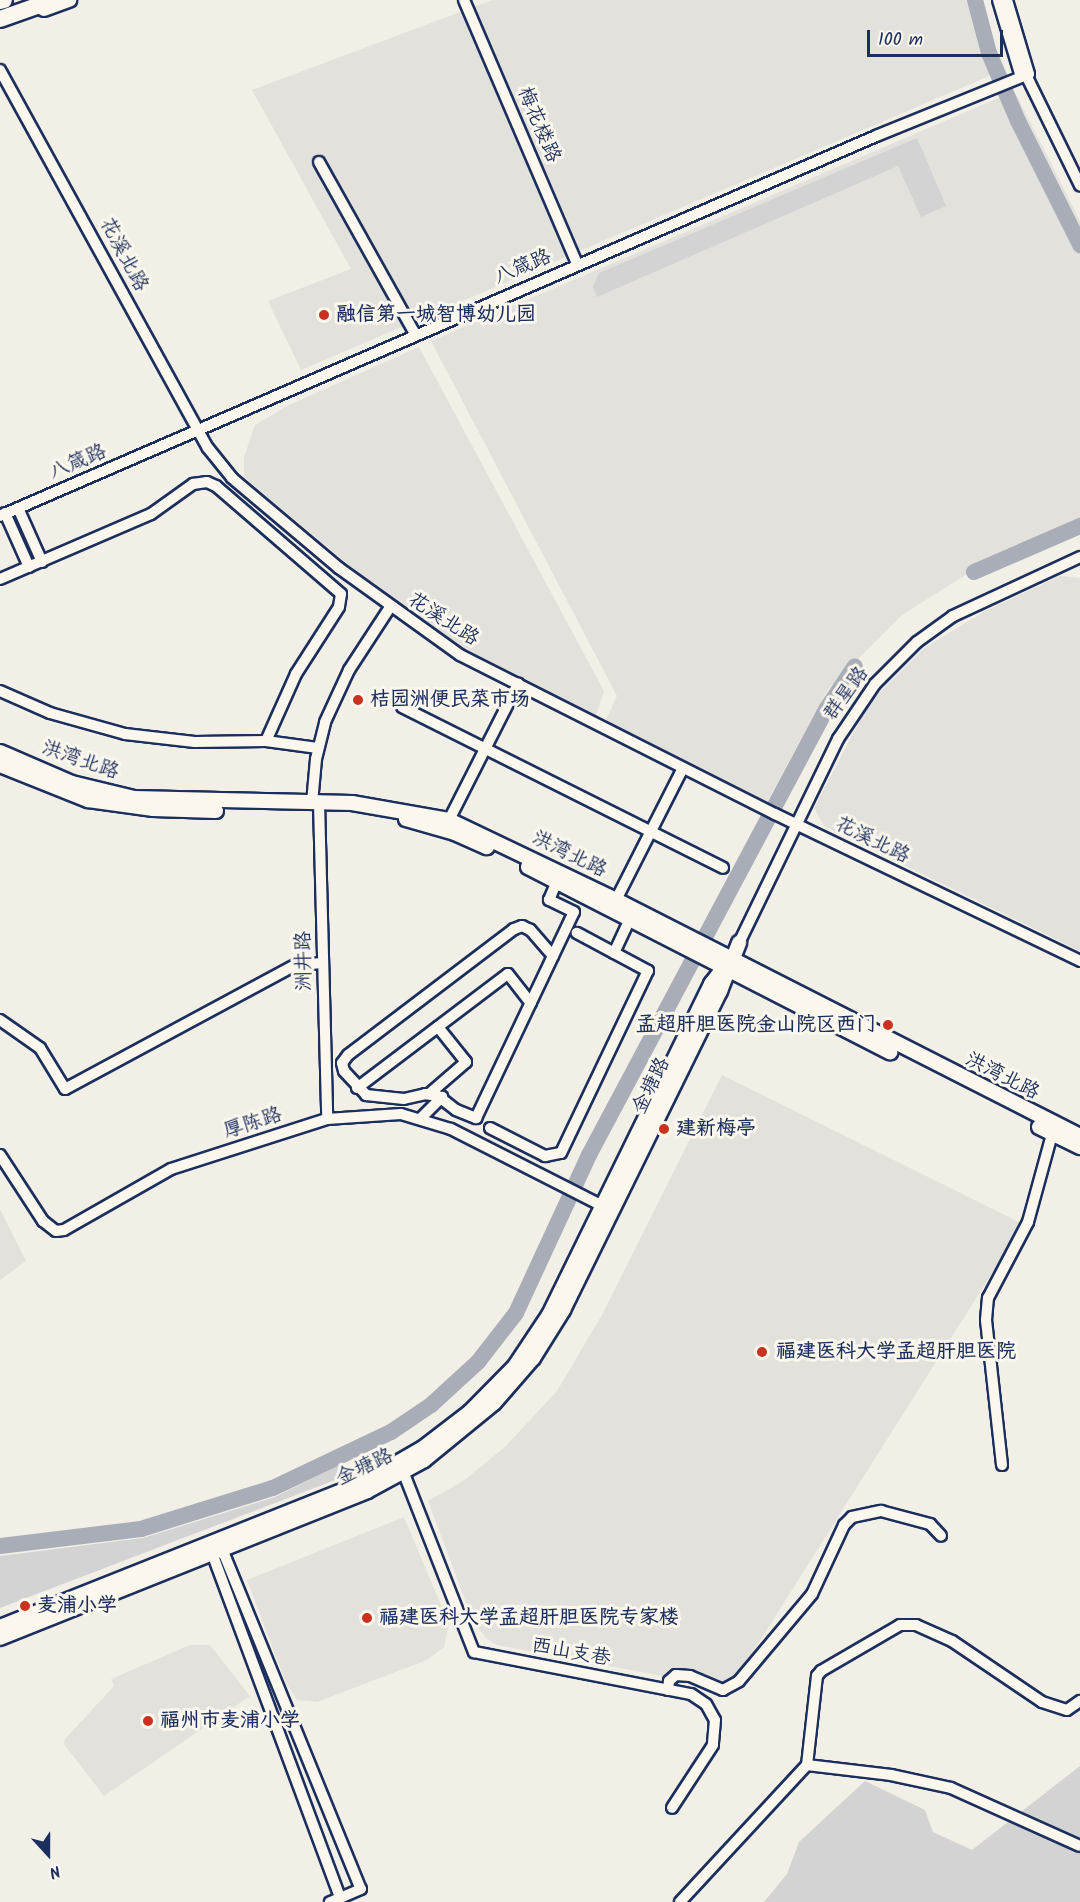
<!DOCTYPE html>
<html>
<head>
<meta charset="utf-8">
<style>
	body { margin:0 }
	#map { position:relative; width:1080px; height:1902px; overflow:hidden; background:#f2efe6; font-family:Kalam,"LXGW WenKai TC",sans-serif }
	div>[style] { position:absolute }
	.built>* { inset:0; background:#e2e1dc }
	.green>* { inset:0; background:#d2d3d2 }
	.river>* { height:16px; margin:-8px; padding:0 8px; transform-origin:8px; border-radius:8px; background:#a9adb7 }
	.roads { filter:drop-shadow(2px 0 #1b2f5e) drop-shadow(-2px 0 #1b2f5e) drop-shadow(0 2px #1b2f5e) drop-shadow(0 -2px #1b2f5e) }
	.minor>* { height:10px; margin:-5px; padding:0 5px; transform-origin:5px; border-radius:5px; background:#fbf7ec }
	.major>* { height:14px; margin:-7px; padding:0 7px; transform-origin:7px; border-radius:7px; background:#fbf7ec }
	.highway>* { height:16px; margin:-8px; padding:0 8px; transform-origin:8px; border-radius:8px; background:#fbf7ec }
	.dots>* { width:16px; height:16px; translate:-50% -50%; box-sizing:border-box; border:3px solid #fbf7ec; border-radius:50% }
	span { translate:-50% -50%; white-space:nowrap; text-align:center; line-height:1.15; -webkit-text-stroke:6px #fbf7ec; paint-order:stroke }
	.street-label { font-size:20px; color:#1b2f5e }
	.poi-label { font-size:20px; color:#1b2f5e; font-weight:700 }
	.left { translate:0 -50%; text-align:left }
	.right { translate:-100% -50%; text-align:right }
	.north { position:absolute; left:18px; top:1824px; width:60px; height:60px; -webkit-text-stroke:4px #fbf7ec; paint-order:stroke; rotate:159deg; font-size:16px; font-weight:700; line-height:24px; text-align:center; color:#1b2f5e }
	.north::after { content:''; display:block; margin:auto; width:21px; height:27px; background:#1b2f5e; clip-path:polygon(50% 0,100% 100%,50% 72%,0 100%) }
	.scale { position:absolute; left:867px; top:30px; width:136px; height:27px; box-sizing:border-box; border:3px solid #1b2f5e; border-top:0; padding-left:8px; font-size:18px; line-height:21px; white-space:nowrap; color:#1b2f5e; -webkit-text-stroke:4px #fbf7ec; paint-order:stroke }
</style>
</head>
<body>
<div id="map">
	<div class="built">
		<i style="clip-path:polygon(492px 0,980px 0,980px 17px,1001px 71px,301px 370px,268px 301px,351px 269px,252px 90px)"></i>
		<i style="clip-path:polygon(1008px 94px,1017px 96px,1080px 221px,1080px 523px,972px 571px,902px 615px,828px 689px,767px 802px,604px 724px,617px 696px,431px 341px)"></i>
		<i style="clip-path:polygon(419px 347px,604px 691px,595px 719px,454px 644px,393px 602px,244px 477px,244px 457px,255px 425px,289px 405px)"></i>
		<i style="clip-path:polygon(1060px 576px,1080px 578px,1080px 951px,824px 826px,814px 808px,869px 703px,923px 649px,985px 611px)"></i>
		<i style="clip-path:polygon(722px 1075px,1023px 1224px,737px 1677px,719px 1684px,699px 1674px,672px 1671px,668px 1677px,497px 1645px,487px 1639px,473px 1621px,428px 1501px,463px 1481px,504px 1448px,557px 1391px,603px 1313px)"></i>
		<i style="clip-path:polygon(0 1209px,26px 1261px,0 1280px)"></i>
		<i style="clip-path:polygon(404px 1517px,449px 1624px,444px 1647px,427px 1660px,317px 1702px,297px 1700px,286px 1683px,247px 1580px)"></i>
		<i style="clip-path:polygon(190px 1645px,210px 1645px,250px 1696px,104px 1796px,64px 1744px,65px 1739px,114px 1686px,111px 1679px)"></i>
	</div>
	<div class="green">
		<i style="clip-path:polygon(917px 138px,946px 206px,921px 217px,898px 166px,597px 297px,593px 287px,599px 273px)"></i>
		<i style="clip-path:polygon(342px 1464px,348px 1475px,0 1608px,0 1556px,143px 1538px,275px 1497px)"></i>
		<i style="clip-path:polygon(1080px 1766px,1080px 1902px,764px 1902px,787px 1874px,799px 1842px,865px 1781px,925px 1810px,933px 1832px,972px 1850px)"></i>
	</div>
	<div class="river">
		<i style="left:975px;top:0;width:55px;rotate:75.2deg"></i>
		<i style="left:989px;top:53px;width:74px;rotate:66.9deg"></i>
		<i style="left:1018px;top:121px;width:139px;rotate:63.4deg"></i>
		<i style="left:974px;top:572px;width:116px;rotate:-23.5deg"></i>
		<i style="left:0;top:1546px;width:142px;rotate:-6.9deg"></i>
		<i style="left:141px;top:1529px;width:138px;rotate:-17.3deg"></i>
		<i style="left:273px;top:1488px;width:131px;rotate:-25.4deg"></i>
		<i style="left:391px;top:1432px;width:48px;rotate:-34deg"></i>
		<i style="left:431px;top:1405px;width:64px;rotate:-42.5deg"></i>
		<i style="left:478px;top:1362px;width:62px;rotate:-52.2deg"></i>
		<i style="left:516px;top:1313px;width:174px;rotate:-65.2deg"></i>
		<i style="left:589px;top:1155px;width:506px;rotate:-61.97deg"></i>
		<i style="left:827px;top:708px;width:50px;rotate:-56.3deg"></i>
	</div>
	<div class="roads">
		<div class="minor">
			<i style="left:464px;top:0;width:287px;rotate:66.8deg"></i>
			<i style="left:998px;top:0;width:80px;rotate:73.4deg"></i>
			<i style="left:0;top:70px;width:431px;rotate:61.2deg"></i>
			<i style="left:208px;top:448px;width:38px;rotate:51deg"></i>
			<i style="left:232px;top:478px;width:140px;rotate:40.1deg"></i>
			<i style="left:339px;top:568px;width:149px;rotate:35.7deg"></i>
			<i style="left:460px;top:655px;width:353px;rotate:26.8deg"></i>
			<i style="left:775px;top:814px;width:339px;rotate:25.7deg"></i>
			<i style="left:1026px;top:75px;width:123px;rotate:63.9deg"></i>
			<i style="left:319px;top:162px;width:197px;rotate:60.8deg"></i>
			<i style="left:18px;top:508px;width:59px;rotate:66deg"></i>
			<i style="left:5px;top:513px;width:59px;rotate:66deg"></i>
			<i style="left:0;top:516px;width:955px;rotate:-23.45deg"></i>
			<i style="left:876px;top:136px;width:162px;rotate:-22.1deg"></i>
			<i style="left:1026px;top:75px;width:3px;rotate:-18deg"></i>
			<i style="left:1029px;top:74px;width:77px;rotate:-106.6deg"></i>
			<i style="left:0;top:579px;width:164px;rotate:-23.3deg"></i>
			<i style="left:151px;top:514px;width:52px;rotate:-35.5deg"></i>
			<i style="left:193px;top:484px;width:14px;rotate:-8deg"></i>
			<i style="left:207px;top:482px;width:10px;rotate:24deg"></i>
			<i style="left:216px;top:486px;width:165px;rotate:40.8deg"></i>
			<i style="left:341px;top:594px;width:13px;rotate:99deg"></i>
			<i style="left:339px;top:607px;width:80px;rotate:122.7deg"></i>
			<i style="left:296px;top:674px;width:73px;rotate:114.1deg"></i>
			<i style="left:0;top:691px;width:55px;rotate:23.7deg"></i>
			<i style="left:50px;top:713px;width:78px;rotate:15.6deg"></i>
			<i style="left:125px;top:734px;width:70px;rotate:6.5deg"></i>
			<i style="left:195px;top:742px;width:71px;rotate:-0.8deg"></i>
			<i style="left:266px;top:741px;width:52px;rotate:7.7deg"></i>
			<i style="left:402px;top:707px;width:359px;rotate:26.6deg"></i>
			<i style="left:312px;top:803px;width:44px;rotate:-84.8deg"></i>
			<i style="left:316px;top:759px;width:38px;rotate:-76deg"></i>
			<i style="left:325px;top:722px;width:57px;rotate:-65.2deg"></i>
			<i style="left:349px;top:670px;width:75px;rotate:-56.9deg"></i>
			<i style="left:319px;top:803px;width:316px;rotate:88.5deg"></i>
			<i style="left:449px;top:820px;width:153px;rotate:-63.1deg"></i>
			<i style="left:616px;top:900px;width:148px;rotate:-63.1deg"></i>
			<i style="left:739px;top:943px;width:227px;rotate:-64.1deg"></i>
			<i style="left:838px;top:739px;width:66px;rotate:-56.1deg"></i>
			<i style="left:875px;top:684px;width:59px;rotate:-45deg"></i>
			<i style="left:917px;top:642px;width:44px;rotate:-35.8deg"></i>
			<i style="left:953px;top:616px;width:140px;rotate:-24.9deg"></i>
			<i style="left:614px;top:953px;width:38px;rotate:-65deg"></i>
			<i style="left:553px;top:956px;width:35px;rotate:-131deg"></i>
			<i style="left:530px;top:930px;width:9px;rotate:-153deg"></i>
			<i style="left:522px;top:926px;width:9px;rotate:159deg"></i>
			<i style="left:514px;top:929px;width:208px;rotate:142.8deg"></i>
			<i style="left:348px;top:1055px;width:10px;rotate:127deg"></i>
			<i style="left:342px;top:1063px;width:8px;rotate:76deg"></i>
			<i style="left:344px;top:1071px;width:33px;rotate:47deg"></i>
			<i style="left:366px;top:1095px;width:38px;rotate:6deg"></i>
			<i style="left:404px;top:1099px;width:22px;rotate:-13deg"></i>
			<i style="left:425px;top:1094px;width:13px;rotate:9deg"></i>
			<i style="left:438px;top:1096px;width:23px;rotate:38deg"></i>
			<i style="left:456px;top:1110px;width:22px;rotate:22deg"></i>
			<i style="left:476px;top:1118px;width:228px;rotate:-64.6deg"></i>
			<i style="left:574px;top:912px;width:28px;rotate:-154deg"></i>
			<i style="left:549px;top:900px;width:21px;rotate:-67deg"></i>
			<i style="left:0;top:1020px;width:49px;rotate:35deg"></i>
			<i style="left:40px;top:1048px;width:48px;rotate:58.6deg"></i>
			<i style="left:65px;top:1089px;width:261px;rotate:-28.3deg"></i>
			<i style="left:295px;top:965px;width:28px;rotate:-4deg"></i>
			<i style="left:357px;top:1088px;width:189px;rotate:-37.1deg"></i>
			<i style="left:508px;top:974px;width:37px;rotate:52deg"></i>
			<i style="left:429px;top:1094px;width:49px;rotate:-40.9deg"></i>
			<i style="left:466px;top:1062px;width:45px;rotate:-128.7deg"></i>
			<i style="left:421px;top:1118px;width:30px;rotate:-45deg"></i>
			<i style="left:490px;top:1128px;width:62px;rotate:27deg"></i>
			<i style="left:545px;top:1156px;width:16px;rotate:-11deg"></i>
			<i style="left:561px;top:1153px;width:202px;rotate:-64.5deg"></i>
			<i style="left:648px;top:971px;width:81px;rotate:-151.8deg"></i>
			<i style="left:0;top:1155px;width:79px;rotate:56.9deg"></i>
			<i style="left:43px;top:1221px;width:16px;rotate:38deg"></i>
			<i style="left:56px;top:1231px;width:8px;rotate:-7deg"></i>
			<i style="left:64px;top:1230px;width:123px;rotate:-29.7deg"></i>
			<i style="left:171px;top:1169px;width:164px;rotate:-17.8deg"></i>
			<i style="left:327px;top:1119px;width:74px;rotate:-3.9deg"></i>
			<i style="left:401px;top:1114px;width:52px;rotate:16.7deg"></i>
			<i style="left:451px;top:1129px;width:170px;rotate:26.9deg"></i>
			<i style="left:1002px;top:1465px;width:146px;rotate:-96.3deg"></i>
			<i style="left:986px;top:1320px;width:22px;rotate:-85deg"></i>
			<i style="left:988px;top:1298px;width:86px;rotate:-62.2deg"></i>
			<i style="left:1028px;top:1222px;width:91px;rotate:-74.7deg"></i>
			<i style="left:401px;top:1466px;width:200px;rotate:68.6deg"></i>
			<i style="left:474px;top:1652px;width:221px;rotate:11deg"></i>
			<i style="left:691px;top:1694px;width:18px;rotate:34deg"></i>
			<i style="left:706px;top:1704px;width:18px;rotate:61deg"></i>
			<i style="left:715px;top:1720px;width:25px;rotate:95deg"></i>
			<i style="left:713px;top:1745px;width:75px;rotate:123.1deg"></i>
			<i style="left:222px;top:1549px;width:367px;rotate:67.8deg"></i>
			<i style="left:361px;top:1889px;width:34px;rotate:157deg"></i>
			<i style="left:212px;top:1553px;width:368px;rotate:69.6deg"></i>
			<i style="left:668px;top:1690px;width:9px;rotate:-84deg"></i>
			<i style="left:669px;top:1681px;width:9px;rotate:-41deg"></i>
			<i style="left:676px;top:1675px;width:14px;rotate:4deg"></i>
			<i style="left:690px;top:1676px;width:36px;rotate:23deg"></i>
			<i style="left:723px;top:1690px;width:18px;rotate:-29deg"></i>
			<i style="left:739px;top:1681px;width:114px;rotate:-50deg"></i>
			<i style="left:812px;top:1594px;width:76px;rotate:-65.1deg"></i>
			<i style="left:844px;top:1525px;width:11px;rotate:-45deg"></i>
			<i style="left:852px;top:1517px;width:30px;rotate:-12deg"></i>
			<i style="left:881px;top:1511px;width:51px;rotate:14.9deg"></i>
			<i style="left:930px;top:1524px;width:16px;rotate:47deg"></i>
			<i style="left:807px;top:1765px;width:85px;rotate:6.8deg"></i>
			<i style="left:891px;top:1775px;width:61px;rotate:12.2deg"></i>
			<i style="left:951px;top:1788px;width:141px;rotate:24.2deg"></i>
			<i style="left:680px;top:1902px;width:187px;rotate:-47.2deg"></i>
			<i style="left:807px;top:1765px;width:90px;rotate:-83.6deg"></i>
			<i style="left:817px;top:1676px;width:6px;rotate:-51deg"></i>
			<i style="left:821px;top:1671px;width:91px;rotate:-30.2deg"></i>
			<i style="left:900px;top:1625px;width:16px"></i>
			<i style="left:916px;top:1625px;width:39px;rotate:24deg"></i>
			<i style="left:952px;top:1641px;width:109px;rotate:34.1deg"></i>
			<i style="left:1042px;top:1702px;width:26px;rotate:18deg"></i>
			<i style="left:1067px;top:1710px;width:16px;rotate:-35deg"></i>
		</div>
		<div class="major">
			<i style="left:44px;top:9px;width:27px;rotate:-20deg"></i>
			<i style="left:0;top:752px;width:78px;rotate:23.3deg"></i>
			<i style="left:72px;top:783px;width:64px;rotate:13.6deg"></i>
			<i style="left:134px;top:798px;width:218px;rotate:1.3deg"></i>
			<i style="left:352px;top:803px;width:98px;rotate:9.9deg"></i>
			<i style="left:449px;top:820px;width:185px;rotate:25.6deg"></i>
			<i style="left:616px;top:900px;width:521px;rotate:26.96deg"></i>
			<i style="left:0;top:765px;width:95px;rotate:21.7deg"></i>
			<i style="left:88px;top:800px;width:66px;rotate:7.9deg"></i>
			<i style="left:153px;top:809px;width:63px;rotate:1.8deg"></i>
			<i style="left:406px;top:819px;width:51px;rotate:15.9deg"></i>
			<i style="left:455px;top:833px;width:35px;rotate:24deg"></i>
			<i style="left:528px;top:867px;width:407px;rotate:27.1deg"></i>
			<i style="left:1039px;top:1127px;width:46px;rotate:26deg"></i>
			<i style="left:0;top:1627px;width:392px;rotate:-21.7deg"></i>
			<i style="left:364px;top:1482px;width:68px;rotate:-30deg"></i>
			<i style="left:423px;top:1448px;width:59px;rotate:-37.5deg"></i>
			<i style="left:470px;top:1412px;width:64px;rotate:-45.6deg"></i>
			<i style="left:515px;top:1366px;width:61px;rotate:-56.3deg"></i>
			<i style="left:549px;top:1315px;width:369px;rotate:-63.9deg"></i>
			<i style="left:711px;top:984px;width:24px;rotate:-52deg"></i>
			<i style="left:0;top:1638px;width:395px;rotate:-21.8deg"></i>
			<i style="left:367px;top:1491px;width:65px;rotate:-28.5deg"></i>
			<i style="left:424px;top:1460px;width:90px;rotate:-39.2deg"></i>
			<i style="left:494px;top:1403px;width:60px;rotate:-49.1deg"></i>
			<i style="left:533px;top:1358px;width:57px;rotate:-58deg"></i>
			<i style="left:563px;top:1310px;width:356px;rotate:-63.8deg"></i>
			<i style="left:720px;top:991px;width:52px;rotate:-68.4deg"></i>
		</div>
		<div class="highway">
			<i style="left:0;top:1px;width:4px;rotate:-14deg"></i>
			<i style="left:0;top:19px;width:57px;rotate:-19.4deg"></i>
		</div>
	</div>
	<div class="dots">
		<i style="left:324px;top:315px;background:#c8321e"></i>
		<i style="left:358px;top:700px;background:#c8321e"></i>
		<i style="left:888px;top:1025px;background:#c8321e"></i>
		<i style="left:664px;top:1129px;background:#c8321e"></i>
		<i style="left:762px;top:1352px;background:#c8321e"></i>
		<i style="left:25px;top:1606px;background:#c8321e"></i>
		<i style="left:367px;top:1618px;background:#c8321e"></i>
		<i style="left:148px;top:1721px;background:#c8321e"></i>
	</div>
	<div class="street-label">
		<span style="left:538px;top:125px;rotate:67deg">梅花楼路</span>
		<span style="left:123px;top:255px;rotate:62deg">花溪北路</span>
		<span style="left:523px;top:268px;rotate:-23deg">八箴路</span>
		<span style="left:78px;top:463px;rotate:-23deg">八箴路</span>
		<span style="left:443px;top:620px;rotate:33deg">花溪北路</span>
		<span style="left:847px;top:694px;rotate:-54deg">群星路</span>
		<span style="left:80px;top:761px;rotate:19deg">洪湾北路</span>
		<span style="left:872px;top:841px;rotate:26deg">花溪北路</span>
		<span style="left:569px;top:855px;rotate:26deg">洪湾北路</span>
		<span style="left:305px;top:961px;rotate:-91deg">洲井路</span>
		<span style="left:1002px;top:1077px;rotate:27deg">洪湾北路</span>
		<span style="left:652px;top:1086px;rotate:-64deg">金塘路</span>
		<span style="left:253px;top:1124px;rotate:-18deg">厚陈路</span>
		<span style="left:365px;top:1468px;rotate:-25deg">金塘路</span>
		<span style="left:571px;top:1653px;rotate:10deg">西山支巷</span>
	</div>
	<div class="poi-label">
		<span class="left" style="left:336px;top:315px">融信第一城智博幼儿园</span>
		<span class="left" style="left:370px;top:700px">桔园洲便民菜市场</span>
		<span class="right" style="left:876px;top:1025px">孟超肝胆医院金山院区西门</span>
		<span class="left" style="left:676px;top:1129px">建新梅亭</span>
		<span class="left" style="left:776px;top:1352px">福建医科大学孟超肝胆医院</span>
		<span class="left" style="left:37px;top:1606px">麦浦小学</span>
		<span class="left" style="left:379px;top:1618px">福建医科大学孟超肝胆医院专家楼</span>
		<span class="left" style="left:160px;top:1721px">福州市麦浦小学</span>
	</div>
	<div class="north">N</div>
	<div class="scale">100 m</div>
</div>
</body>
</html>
